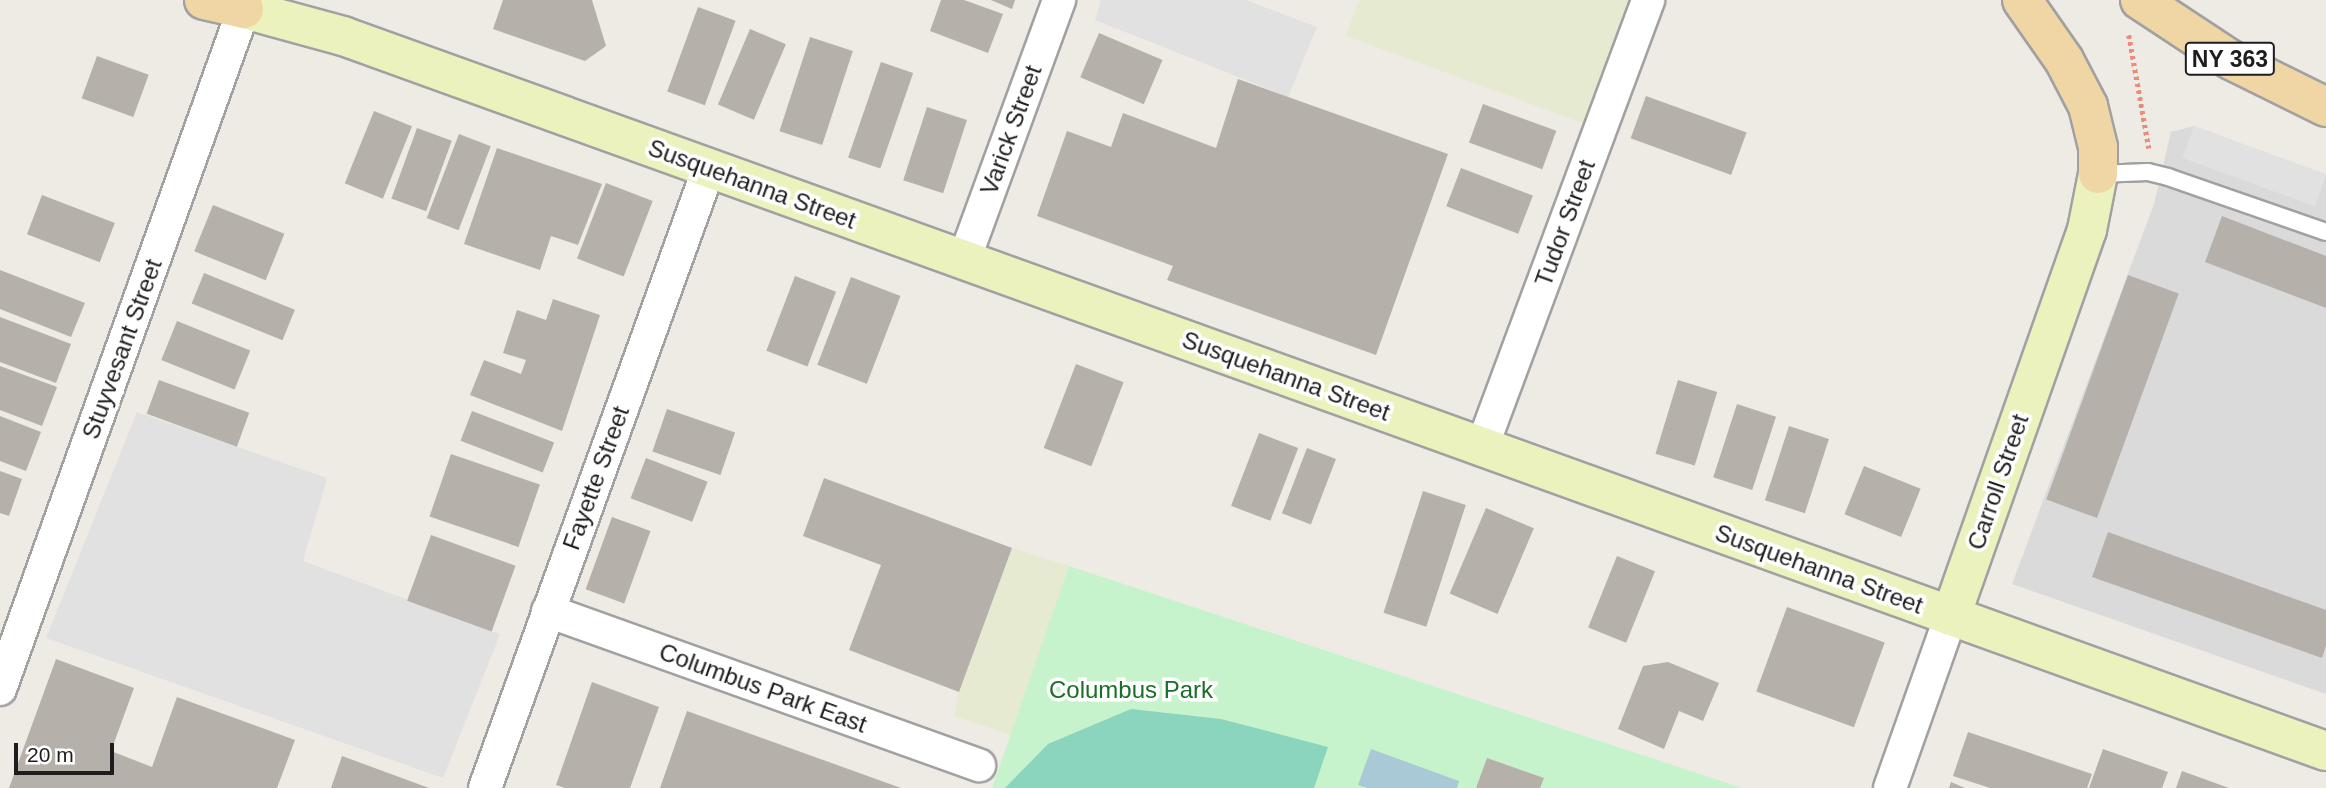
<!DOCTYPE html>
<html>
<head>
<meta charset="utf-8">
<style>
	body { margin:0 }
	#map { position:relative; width:2326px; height:788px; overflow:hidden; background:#edebe4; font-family:Helvetica,sans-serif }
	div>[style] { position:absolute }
	.residential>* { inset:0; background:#dbdada }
	.farmland>* { inset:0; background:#e6ead1 }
	.park>* { inset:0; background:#c6f3cc }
	.pitch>* { inset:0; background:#8bd4bd }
	.parking>* { inset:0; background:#e1e1e1; transform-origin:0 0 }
	.water>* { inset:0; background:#a9c9d6 }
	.building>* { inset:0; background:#b6b0aa; transform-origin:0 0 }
	.path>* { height:4.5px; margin-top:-2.25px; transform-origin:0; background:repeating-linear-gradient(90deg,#ea8c79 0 3.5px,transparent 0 7px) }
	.roads { filter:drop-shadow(2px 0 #a1a1a1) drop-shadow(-2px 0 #a1a1a1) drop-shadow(0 2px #a1a1a1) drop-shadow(0 -2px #a1a1a1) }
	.lane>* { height:16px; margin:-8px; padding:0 8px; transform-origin:8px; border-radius:8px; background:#fff }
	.street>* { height:32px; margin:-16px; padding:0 16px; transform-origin:16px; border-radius:16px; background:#fff }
	.secondary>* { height:38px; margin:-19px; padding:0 19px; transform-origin:19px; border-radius:19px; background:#ebf2bd }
	.primary>* { height:38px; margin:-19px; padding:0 19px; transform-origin:19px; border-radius:19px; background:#f1d6a5 }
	span { translate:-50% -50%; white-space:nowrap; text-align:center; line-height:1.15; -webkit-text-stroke:7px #fff; paint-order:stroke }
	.shield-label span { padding:2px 5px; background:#fff; border:2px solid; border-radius:5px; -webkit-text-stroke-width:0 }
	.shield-label { font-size:23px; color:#1d1d1d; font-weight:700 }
	.street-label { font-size:24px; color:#1d1d1d }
	.park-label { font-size:24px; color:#186f25 }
	.scale { position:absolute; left:14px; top:743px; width:100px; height:32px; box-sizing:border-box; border:4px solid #1d1d1d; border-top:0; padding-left:9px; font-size:21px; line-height:24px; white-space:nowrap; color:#1d1d1d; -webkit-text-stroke:5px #fff; paint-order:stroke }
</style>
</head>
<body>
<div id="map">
	<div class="residential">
		<i style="clip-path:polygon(2194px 126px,2326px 175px,2326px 694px,2012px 584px,2154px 204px,2171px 132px)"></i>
	</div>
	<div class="farmland">
		<i style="clip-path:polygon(1359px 0,1637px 0,1591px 126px,1346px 36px)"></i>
		<i style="clip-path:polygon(1012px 548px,1069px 566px,1011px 735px,954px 716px,959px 692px)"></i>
	</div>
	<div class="park">
		<i style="clip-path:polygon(1069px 566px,1742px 788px,992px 788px)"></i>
	</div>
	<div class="pitch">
		<i style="clip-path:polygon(1131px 709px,1221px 719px,1328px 747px,1314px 788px,1005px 788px,1048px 744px)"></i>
	</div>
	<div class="parking">
		<i style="clip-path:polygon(1101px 0,1246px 0,1317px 27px,1288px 97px,1095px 20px)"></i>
		<i style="left:2194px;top:126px;width:141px;height:34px;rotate:20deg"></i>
		<i style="clip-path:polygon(137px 412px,327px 478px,303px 561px,500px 634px,443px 778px,46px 638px)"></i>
	</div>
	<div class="water">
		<i style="clip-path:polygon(1371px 749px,1459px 781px,1457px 788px,1367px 788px,1358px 785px)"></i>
	</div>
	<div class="building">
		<i style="clip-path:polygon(503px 0,592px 0,606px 46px,585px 61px,493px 29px)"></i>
		<i style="clip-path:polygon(941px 0,964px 0,1003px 14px,988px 53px,930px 31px)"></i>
		<i style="clip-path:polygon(991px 0,1015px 0,1012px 9px)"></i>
		<i style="left:698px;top:7px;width:40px;height:90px;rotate:20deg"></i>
		<i style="left:750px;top:29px;width:39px;height:82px;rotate:23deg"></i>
		<i style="left:1099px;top:33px;width:69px;height:48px;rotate:23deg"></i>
		<i style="left:810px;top:37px;width:45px;height:99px;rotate:18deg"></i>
		<i style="left:97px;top:56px;width:55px;height:45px;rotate:20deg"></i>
		<i style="left:881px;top:62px;width:34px;height:101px;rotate:19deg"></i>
		<i style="clip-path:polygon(1238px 79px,1448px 154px,1376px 355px,1167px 280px,1173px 266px,1037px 216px,1067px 131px,1111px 147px,1123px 113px,1216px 148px)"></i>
		<i style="left:1646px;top:96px;width:107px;height:45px;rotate:20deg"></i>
		<i style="left:1483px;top:104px;width:78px;height:41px;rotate:20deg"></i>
		<i style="left:927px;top:107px;width:42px;height:77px;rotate:18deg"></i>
		<i style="left:374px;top:111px;width:41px;height:78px;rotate:22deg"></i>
		<i style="left:417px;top:128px;width:37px;height:75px;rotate:20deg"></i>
		<i style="left:459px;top:134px;width:34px;height:90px;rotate:21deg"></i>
		<i style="clip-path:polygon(497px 148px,602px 184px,578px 245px,551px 236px,540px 270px,464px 244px)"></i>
		<i style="left:1461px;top:168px;width:77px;height:41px;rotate:21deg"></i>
		<i style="left:606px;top:183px;width:50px;height:81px;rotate:21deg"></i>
		<i style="left:42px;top:195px;width:78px;height:42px;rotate:21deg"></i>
		<i style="left:213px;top:205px;width:77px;height:50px;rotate:22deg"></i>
		<i style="clip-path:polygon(2222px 216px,2326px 256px,2326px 308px,2205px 262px)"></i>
		<i style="clip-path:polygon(0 270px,85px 303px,71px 337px,0 309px)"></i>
		<i style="left:204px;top:273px;width:98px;height:33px;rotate:22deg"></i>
		<i style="left:2128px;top:275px;width:54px;height:239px;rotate:20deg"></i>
		<i style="left:795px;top:276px;width:44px;height:80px;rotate:21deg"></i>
		<i style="left:851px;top:277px;width:53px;height:94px;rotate:21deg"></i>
		<i style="clip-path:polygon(553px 299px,600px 315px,562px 431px,470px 395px,484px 360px,521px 374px,526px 360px,503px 353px,517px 310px,546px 320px)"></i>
		<i style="clip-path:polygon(0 317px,71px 344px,56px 383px,0 362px)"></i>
		<i style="left:177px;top:321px;width:79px;height:42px;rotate:22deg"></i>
		<i style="left:1076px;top:364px;width:51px;height:90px;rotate:21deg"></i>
		<i style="clip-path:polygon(0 366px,57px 387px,42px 426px,0 410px)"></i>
		<i style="left:159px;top:380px;width:96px;height:36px;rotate:20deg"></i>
		<i style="left:1678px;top:380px;width:41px;height:77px;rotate:17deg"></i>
		<i style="left:1737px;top:404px;width:41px;height:77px;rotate:18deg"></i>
		<i style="left:667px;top:409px;width:72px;height:45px;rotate:19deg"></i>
		<i style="left:472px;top:411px;width:88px;height:32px;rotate:21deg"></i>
		<i style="clip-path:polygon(0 416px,41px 432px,26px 471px,0 461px)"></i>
		<i style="left:1789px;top:426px;width:42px;height:78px;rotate:18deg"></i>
		<i style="left:1259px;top:433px;width:42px;height:78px;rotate:21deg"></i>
		<i style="left:1307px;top:448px;width:31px;height:70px;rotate:21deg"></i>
		<i style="left:451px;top:454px;width:94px;height:66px;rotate:19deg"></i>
		<i style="left:646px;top:458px;width:66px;height:43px;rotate:21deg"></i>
		<i style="left:1864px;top:466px;width:61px;height:52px;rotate:22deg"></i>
		<i style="clip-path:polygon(0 471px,22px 479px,9px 516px,0 513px)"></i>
		<i style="clip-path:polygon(824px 478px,1012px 548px,959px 692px,849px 650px,881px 565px,803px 536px)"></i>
		<i style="left:1423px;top:491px;width:45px;height:128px;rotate:18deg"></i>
		<i style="left:1486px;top:508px;width:52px;height:93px;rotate:23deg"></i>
		<i style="left:612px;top:517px;width:41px;height:77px;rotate:20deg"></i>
		<i style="clip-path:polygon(2108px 532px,2326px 610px,2326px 645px,2322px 658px,2092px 577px)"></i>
		<i style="left:431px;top:535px;width:90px;height:70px;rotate:20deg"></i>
		<i style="left:1617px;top:556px;width:41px;height:77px;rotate:22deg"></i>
		<i style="left:1787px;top:607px;width:104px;height:90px;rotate:20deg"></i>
		<i style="clip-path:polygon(56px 659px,134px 688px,111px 751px,152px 767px,177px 697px,295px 740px,277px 788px,9px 788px)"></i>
		<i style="clip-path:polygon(1668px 662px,1719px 683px,1703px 721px,1679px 711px,1664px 749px,1618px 729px,1643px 666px)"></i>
		<i style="clip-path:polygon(592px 682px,659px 707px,630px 788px,565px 788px,556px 785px)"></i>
		<i style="clip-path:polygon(687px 711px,901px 788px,660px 788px)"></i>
		<i style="clip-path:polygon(1968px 732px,2092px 774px,2087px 788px,1990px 788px,1953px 776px)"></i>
		<i style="clip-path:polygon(2103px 749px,2168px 772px,2162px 788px,2089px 788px)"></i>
		<i style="clip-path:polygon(342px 756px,429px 788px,331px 788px)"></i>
		<i style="clip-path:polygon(1487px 758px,1544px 778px,1540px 788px,1476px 788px)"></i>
		<i style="clip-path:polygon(2182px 771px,2229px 788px,2176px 788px)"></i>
		<i style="clip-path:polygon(1951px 782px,1965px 788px,1949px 788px)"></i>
	</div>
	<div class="path">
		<i style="left:2129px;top:35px;width:115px;rotate:80deg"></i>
	</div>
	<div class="roads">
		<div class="lane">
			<i style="left:2098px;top:174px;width:50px;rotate:-2.3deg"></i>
			<i style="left:2148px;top:172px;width:21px;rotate:14deg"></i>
			<i style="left:2168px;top:177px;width:167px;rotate:19.2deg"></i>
		</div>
		<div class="street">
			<i style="left:964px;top:260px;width:277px;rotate:-69.9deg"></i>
			<i style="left:1482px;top:447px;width:477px;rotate:-69.6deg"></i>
			<i style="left:548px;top:611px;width:458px;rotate:19.7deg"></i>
			<i style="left:0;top:689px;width:732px;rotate:-70.28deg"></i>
			<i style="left:485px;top:788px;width:659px;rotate:-70.14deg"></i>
			<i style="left:1890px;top:788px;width:182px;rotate:-70.5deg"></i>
		</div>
		<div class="secondary">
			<i style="left:244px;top:9px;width:103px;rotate:15.3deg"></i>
			<i style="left:343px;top:36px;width:2108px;rotate:19.83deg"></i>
			<i style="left:1951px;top:616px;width:409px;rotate:-70.6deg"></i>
			<i style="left:2087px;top:230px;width:57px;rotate:-78.9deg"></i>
		</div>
		<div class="primary">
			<i style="left:204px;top:0;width:41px;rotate:12.7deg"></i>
			<i style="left:2022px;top:0;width:73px;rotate:55deg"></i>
			<i style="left:2064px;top:60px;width:52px;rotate:62.4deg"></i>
			<i style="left:2088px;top:106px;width:42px;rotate:76.3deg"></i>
			<i style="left:2098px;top:147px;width:27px;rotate:90deg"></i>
			<i style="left:2140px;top:0;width:109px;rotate:33.4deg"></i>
			<i style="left:2231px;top:60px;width:106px;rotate:26.3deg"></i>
		</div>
	</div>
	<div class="shield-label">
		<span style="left:2230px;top:59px">NY 363</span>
	</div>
	<div class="street-label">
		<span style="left:1011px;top:130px;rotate:-70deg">Varick Street</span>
		<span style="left:752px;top:184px;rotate:20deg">Susquehanna Street</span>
		<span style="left:1565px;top:223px;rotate:-70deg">Tudor Street</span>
		<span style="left:122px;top:349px;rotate:-70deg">Stuyvesant Street</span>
		<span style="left:1286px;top:376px;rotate:20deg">Susquehanna Street</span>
		<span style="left:596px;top:478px;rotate:-70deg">Fayette Street</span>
		<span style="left:1998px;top:482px;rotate:-71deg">Carroll Street</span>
		<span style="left:1819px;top:569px;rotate:20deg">Susquehanna Street</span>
		<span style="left:763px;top:688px;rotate:20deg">Columbus Park East</span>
	</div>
	<div class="park-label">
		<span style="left:1131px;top:690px">Columbus Park</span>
	</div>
	<div class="scale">20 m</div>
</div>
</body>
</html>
